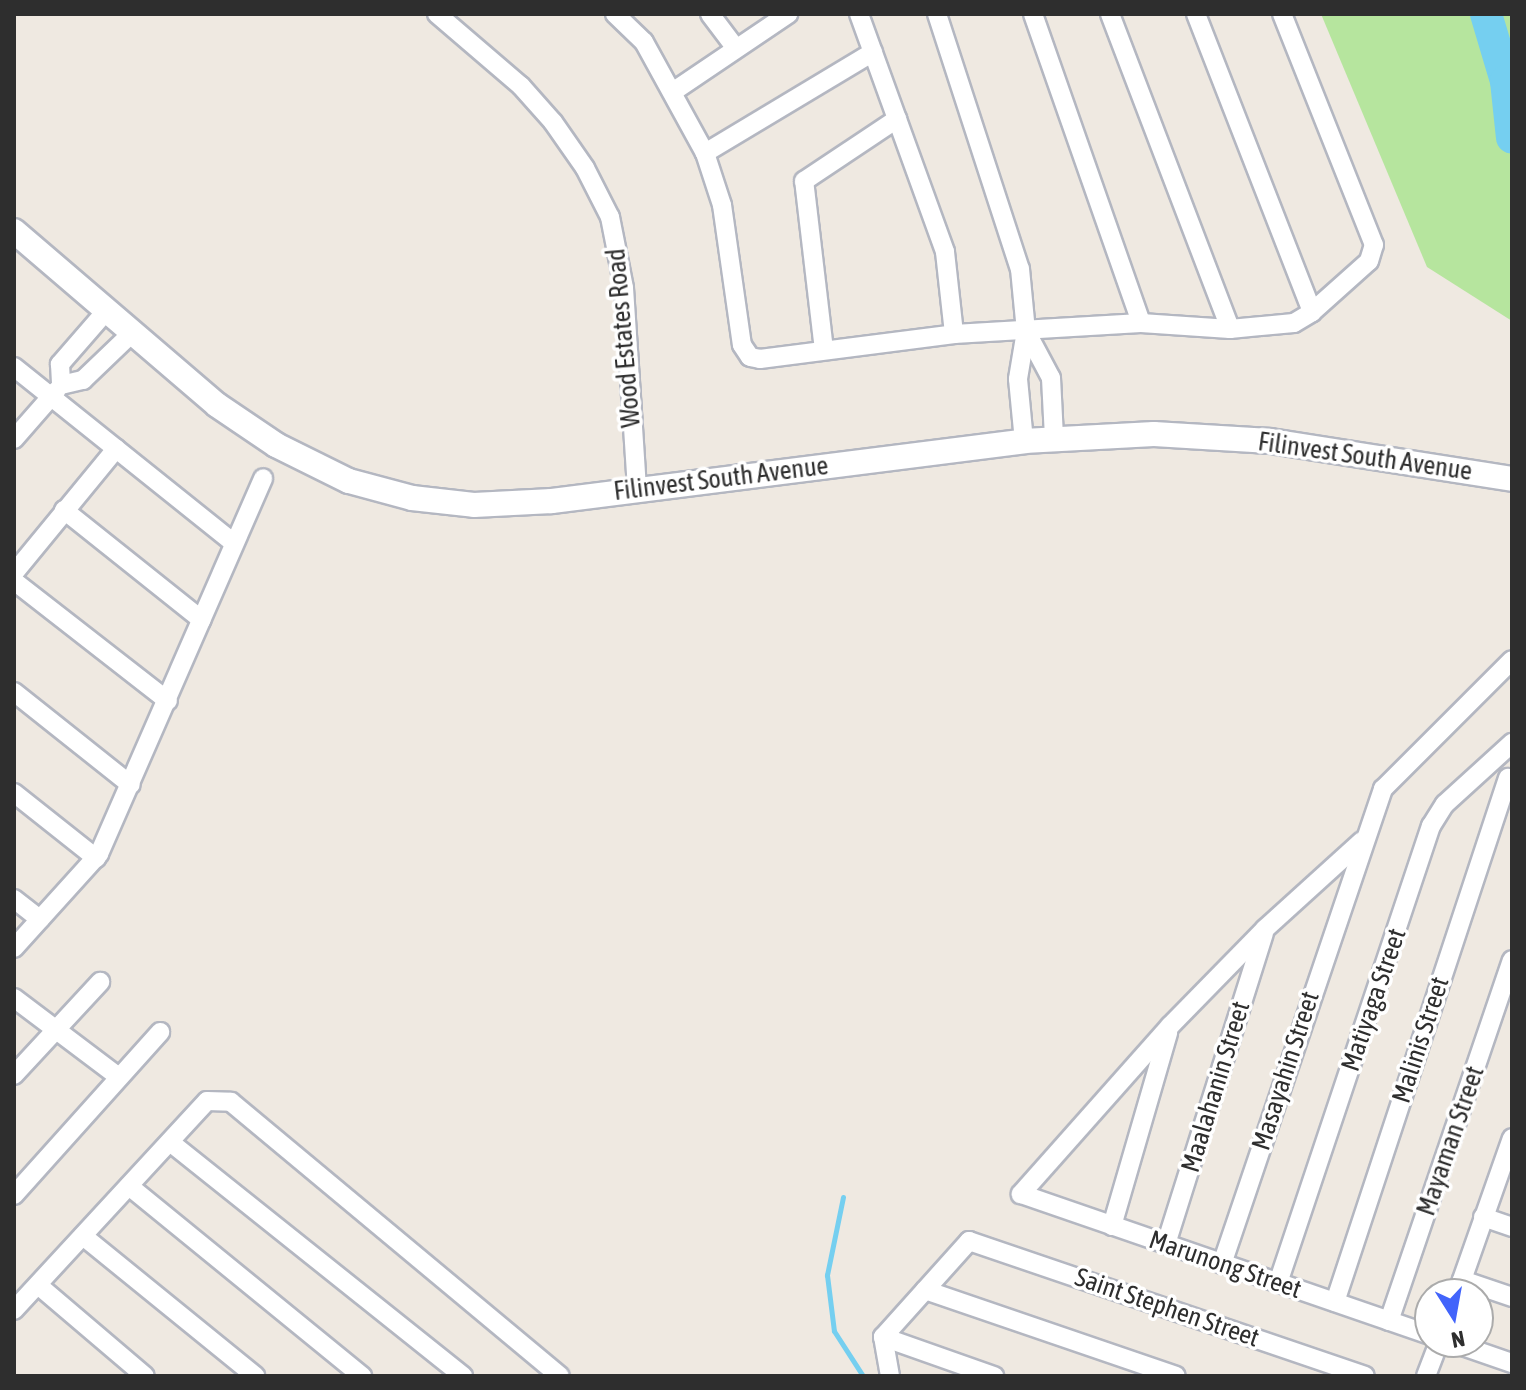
<!DOCTYPE html>
<html>
<head>
<meta charset="utf-8">
<style>
	body { margin:0 }
	#map { position:relative; width:1526px; height:1390px; overflow:hidden; background:#efe9e1; font-family:"Asap Condensed",sans-serif }
	div>[style] { position:absolute }
	.green>* { inset:0; background:#b6e59e }
	.stream>* { height:5px; margin:-2.5px; padding:0 2.5px; transform-origin:2.5px; border-radius:2.5px; background:#75cff0 }
	.river>* { height:32px; margin:-16px; padding:0 16px; transform-origin:16px; border-radius:16px; background:#75cff0 }
	.roads { filter:drop-shadow(2px 0 #b4b7c1) drop-shadow(-2px 0 #b4b7c1) drop-shadow(0 2px #b4b7c1) drop-shadow(0 -2px #b4b7c1) }
	.minor>* { height:18px; margin:-9px; padding:0 9px; transform-origin:9px; border-radius:9px; background:#fff }
	.tertiary>* { height:24px; margin:-12px; padding:0 12px; transform-origin:12px; border-radius:12px; background:#fff }
	span { translate:-50% -50%; white-space:nowrap; text-align:center; line-height:1.15; -webkit-text-stroke:7px #fff; paint-order:stroke }
	.street-label { font-size:26px; color:#2e2e2e }
	.frame { position:absolute; inset:0; border:16px solid #2e2e2e; pointer-events:none }
	.north { position:absolute; left:1414px; top:1278px; width:80px; height:80px; box-sizing:border-box; background:#fff; border:2px solid #ababab; border-radius:50%; rotate:169deg; font-size:22px; font-weight:700; line-height:32px; text-align:center; color:#2e2e2e }
	.north::after { content:''; display:block; margin:auto; width:28px; height:36px; background:#4264fb; clip-path:polygon(50% 0,100% 100%,50% 72%,0 100%) }
</style>
</head>
<body>
<div id="map">
	<div class="green">
		<i style="clip-path:polygon(1321px 14px,1512px 14px,1512px 321px,1427px 267px)"></i>
	</div>
	<div class="stream">
		<i style="left:843px;top:1197px;width:80px;rotate:101.6deg"></i>
		<i style="left:827px;top:1275px;width:56px;rotate:82.9deg"></i>
		<i style="left:834px;top:1331px;width:54px;rotate:57.2deg"></i>
	</div>
	<div class="river">
		<i style="left:1486px;top:14px;width:70px;rotate:73.4deg"></i>
		<i style="left:1506px;top:81px;width:57px;rotate:84deg"></i>
	</div>
	<div class="roads">
		<div class="minor">
			<i style="left:437px;top:14px;width:111px;rotate:40.6deg"></i>
			<i style="left:521px;top:86px;width:48px;rotate:48.4deg"></i>
			<i style="left:553px;top:122px;width:56px;rotate:55.2deg"></i>
			<i style="left:585px;top:168px;width:55px;rotate:63deg"></i>
			<i style="left:610px;top:217px;width:72px;rotate:78.8deg"></i>
			<i style="left:624px;top:288px;width:201px;rotate:86.3deg"></i>
			<i style="left:615px;top:14px;width:40px;rotate:44deg"></i>
			<i style="left:644px;top:42px;width:127px;rotate:61.2deg"></i>
			<i style="left:705px;top:153px;width:55px;rotate:71.9deg"></i>
			<i style="left:722px;top:205px;width:141px;rotate:81.9deg"></i>
			<i style="left:742px;top:345px;width:14px;rotate:56deg"></i>
			<i style="left:750px;top:357px;width:10px;rotate:11deg"></i>
			<i style="left:760px;top:359px;width:196px;rotate:-7.3deg"></i>
			<i style="left:954px;top:334px;width:187px;rotate:-3.4deg"></i>
			<i style="left:1141px;top:323px;width:89px;rotate:3.9deg"></i>
			<i style="left:1230px;top:329px;width:64px;rotate:-5.4deg"></i>
			<i style="left:1294px;top:323px;width:21px;rotate:-31deg"></i>
			<i style="left:1312px;top:312px;width:76px;rotate:-41.8deg"></i>
			<i style="left:1369px;top:261px;width:17px;rotate:-73deg"></i>
			<i style="left:1374px;top:245px;width:249px;rotate:-111.7deg"></i>
			<i style="left:710px;top:14px;width:41px;rotate:52.9deg"></i>
			<i style="left:859px;top:14px;width:253px;rotate:70.1deg"></i>
			<i style="left:945px;top:252px;width:82px;rotate:83.7deg"></i>
			<i style="left:937px;top:14px;width:268px;rotate:72deg"></i>
			<i style="left:1020px;top:269px;width:62px;rotate:84.5deg"></i>
			<i style="left:1026px;top:331px;width:49px;rotate:99.5deg"></i>
			<i style="left:1018px;top:379px;width:62px;rotate:84.5deg"></i>
			<i style="left:1033px;top:14px;width:327px;rotate:70.7deg"></i>
			<i style="left:1110px;top:14px;width:337px;rotate:69.1deg"></i>
			<i style="left:1196px;top:14px;width:320px;rotate:68.7deg"></i>
			<i style="left:674px;top:91px;width:138px;rotate:-34deg"></i>
			<i style="left:705px;top:153px;width:196px;rotate:-31deg"></i>
			<i style="left:107px;top:310px;width:72px;rotate:131deg"></i>
			<i style="left:60px;top:364px;width:21px;rotate:87deg"></i>
			<i style="left:61px;top:385px;width:23px;rotate:-13deg"></i>
			<i style="left:83px;top:380px;width:69px;rotate:-43.8deg"></i>
			<i style="left:1026px;top:331px;width:53px;rotate:62deg"></i>
			<i style="left:1051px;top:378px;width:60px;rotate:87.1deg"></i>
			<i style="left:824px;top:350px;width:170px;rotate:-96.7deg"></i>
			<i style="left:804px;top:181px;width:112px;rotate:-33.7deg"></i>
			<i style="left:14px;top:367px;width:282px;rotate:38.7deg"></i>
			<i style="left:14px;top:439px;width:64px;rotate:-48.8deg"></i>
			<i style="left:64px;top:510px;width:176px;rotate:38.6deg"></i>
			<i style="left:14px;top:573px;width:161px;rotate:-50.6deg"></i>
			<i style="left:14px;top:581px;width:195px;rotate:37.9deg"></i>
			<i style="left:14px;top:692px;width:149px;rotate:38.5deg"></i>
			<i style="left:14px;top:793px;width:105px;rotate:38.4deg"></i>
			<i style="left:1362px;top:841px;width:131px;rotate:137.8deg"></i>
			<i style="left:1265px;top:929px;width:136px;rotate:134.4deg"></i>
			<i style="left:1170px;top:1026px;width:225px;rotate:131.6deg"></i>
			<i style="left:1021px;top:1194px;width:433px;rotate:19deg"></i>
			<i style="left:14px;top:899px;width:33px;rotate:38deg"></i>
			<i style="left:14px;top:948px;width:127px;rotate:-47.9deg"></i>
			<i style="left:99px;top:854px;width:410px;rotate:-66.4deg"></i>
			<i style="left:14px;top:998px;width:131px;rotate:37deg"></i>
			<i style="left:14px;top:1075px;width:127px;rotate:-47.2deg"></i>
			<i style="left:170px;top:1142px;width:375px;rotate:38.6deg"></i>
			<i style="left:129px;top:1186px;width:301px;rotate:39.2deg"></i>
			<i style="left:14px;top:1195px;width:219px;rotate:-48.1deg"></i>
			<i style="left:1483px;top:1217px;width:31px;rotate:19deg"></i>
			<i style="left:1112px;top:1226px;width:201px;rotate:-73.8deg"></i>
			<i style="left:83px;top:1236px;width:222px;rotate:39.1deg"></i>
			<i style="left:1166px;top:1244px;width:325px;rotate:-72.5deg"></i>
			<i style="left:1222px;top:1264px;width:502px;rotate:-71.28deg"></i>
			<i style="left:1383px;top:789px;width:182px;rotate:-45deg"></i>
			<i style="left:1462px;top:1280px;width:53px;rotate:18.8deg"></i>
			<i style="left:1278px;top:1283px;width:482px;rotate:-71.5deg"></i>
			<i style="left:1431px;top:826px;width:26px;rotate:-58deg"></i>
			<i style="left:1445px;top:804px;width:91px;rotate:-42.3deg"></i>
			<i style="left:38px;top:1285px;width:140px;rotate:40.4deg"></i>
			<i style="left:925px;top:1290px;width:265px;rotate:18.9deg"></i>
			<i style="left:1457px;top:1294px;width:165px;rotate:-70.6deg"></i>
			<i style="left:1335px;top:1302px;width:552px;rotate:-71.73deg"></i>
			<i style="left:14px;top:1310px;width:284px;rotate:-47.3deg"></i>
			<i style="left:207px;top:1101px;width:24px;rotate:2deg"></i>
			<i style="left:231px;top:1102px;width:428px;rotate:39.8deg"></i>
			<i style="left:1389px;top:1321px;width:381px;rotate:-71.2deg"></i>
			<i style="left:883px;top:1337px;width:118px;rotate:19.4deg"></i>
			<i style="left:1451px;top:1342px;width:65px;rotate:19deg"></i>
			<i style="left:890px;top:1376px;width:40px;rotate:-100deg"></i>
			<i style="left:883px;top:1337px;width:129px;rotate:-48.1deg"></i>
			<i style="left:969px;top:1241px;width:418px;rotate:18.8deg"></i>
			<i style="left:1426px;top:1376px;width:36px;rotate:-69deg"></i>
		</div>
		<div class="tertiary">
			<i style="left:14px;top:231px;width:267px;rotate:40.6deg"></i>
			<i style="left:217px;top:405px;width:71px;rotate:34.1deg"></i>
			<i style="left:276px;top:445px;width:81px;rotate:26.3deg"></i>
			<i style="left:349px;top:481px;width:65px;rotate:15.1deg"></i>
			<i style="left:412px;top:498px;width:62px;rotate:6.4deg"></i>
			<i style="left:474px;top:505px;width:78px;rotate:-2.9deg"></i>
			<i style="left:552px;top:501px;width:476px;rotate:-7.2deg"></i>
			<i style="left:1024px;top:441px;width:130px;rotate:-3.1deg"></i>
			<i style="left:1154px;top:434px;width:116px;rotate:3.5deg"></i>
			<i style="left:1270px;top:441px;width:245px;rotate:8.9deg"></i>
		</div>
	</div>
	<div class="street-label">
		<span style="left:624px;top:338px;rotate:-95deg">Wood Estates Road</span>
		<span style="left:1365px;top:457px;rotate:8deg">Filinvest South Avenue</span>
		<span style="left:721px;top:479px;rotate:-7deg">Filinvest South Avenue</span>
		<span style="left:1374px;top:1000px;rotate:-71deg">Matiyaga Street</span>
		<span style="left:1421px;top:1040px;rotate:-72deg">Malinis Street</span>
		<span style="left:1286px;top:1071px;rotate:-72deg">Masayahin Street</span>
		<span style="left:1216px;top:1087px;rotate:-73deg">Maalahanin Street</span>
		<span style="left:1451px;top:1141px;rotate:-71deg">Mayaman Street</span>
		<span style="left:1225px;top:1265px;rotate:19deg">Marunong Street</span>
		<span style="left:1167px;top:1308px;rotate:19deg">Saint Stephen Street</span>
	</div>
	<div class="frame"></div>
	<div class="north">N</div>
</div>
</body>
</html>
